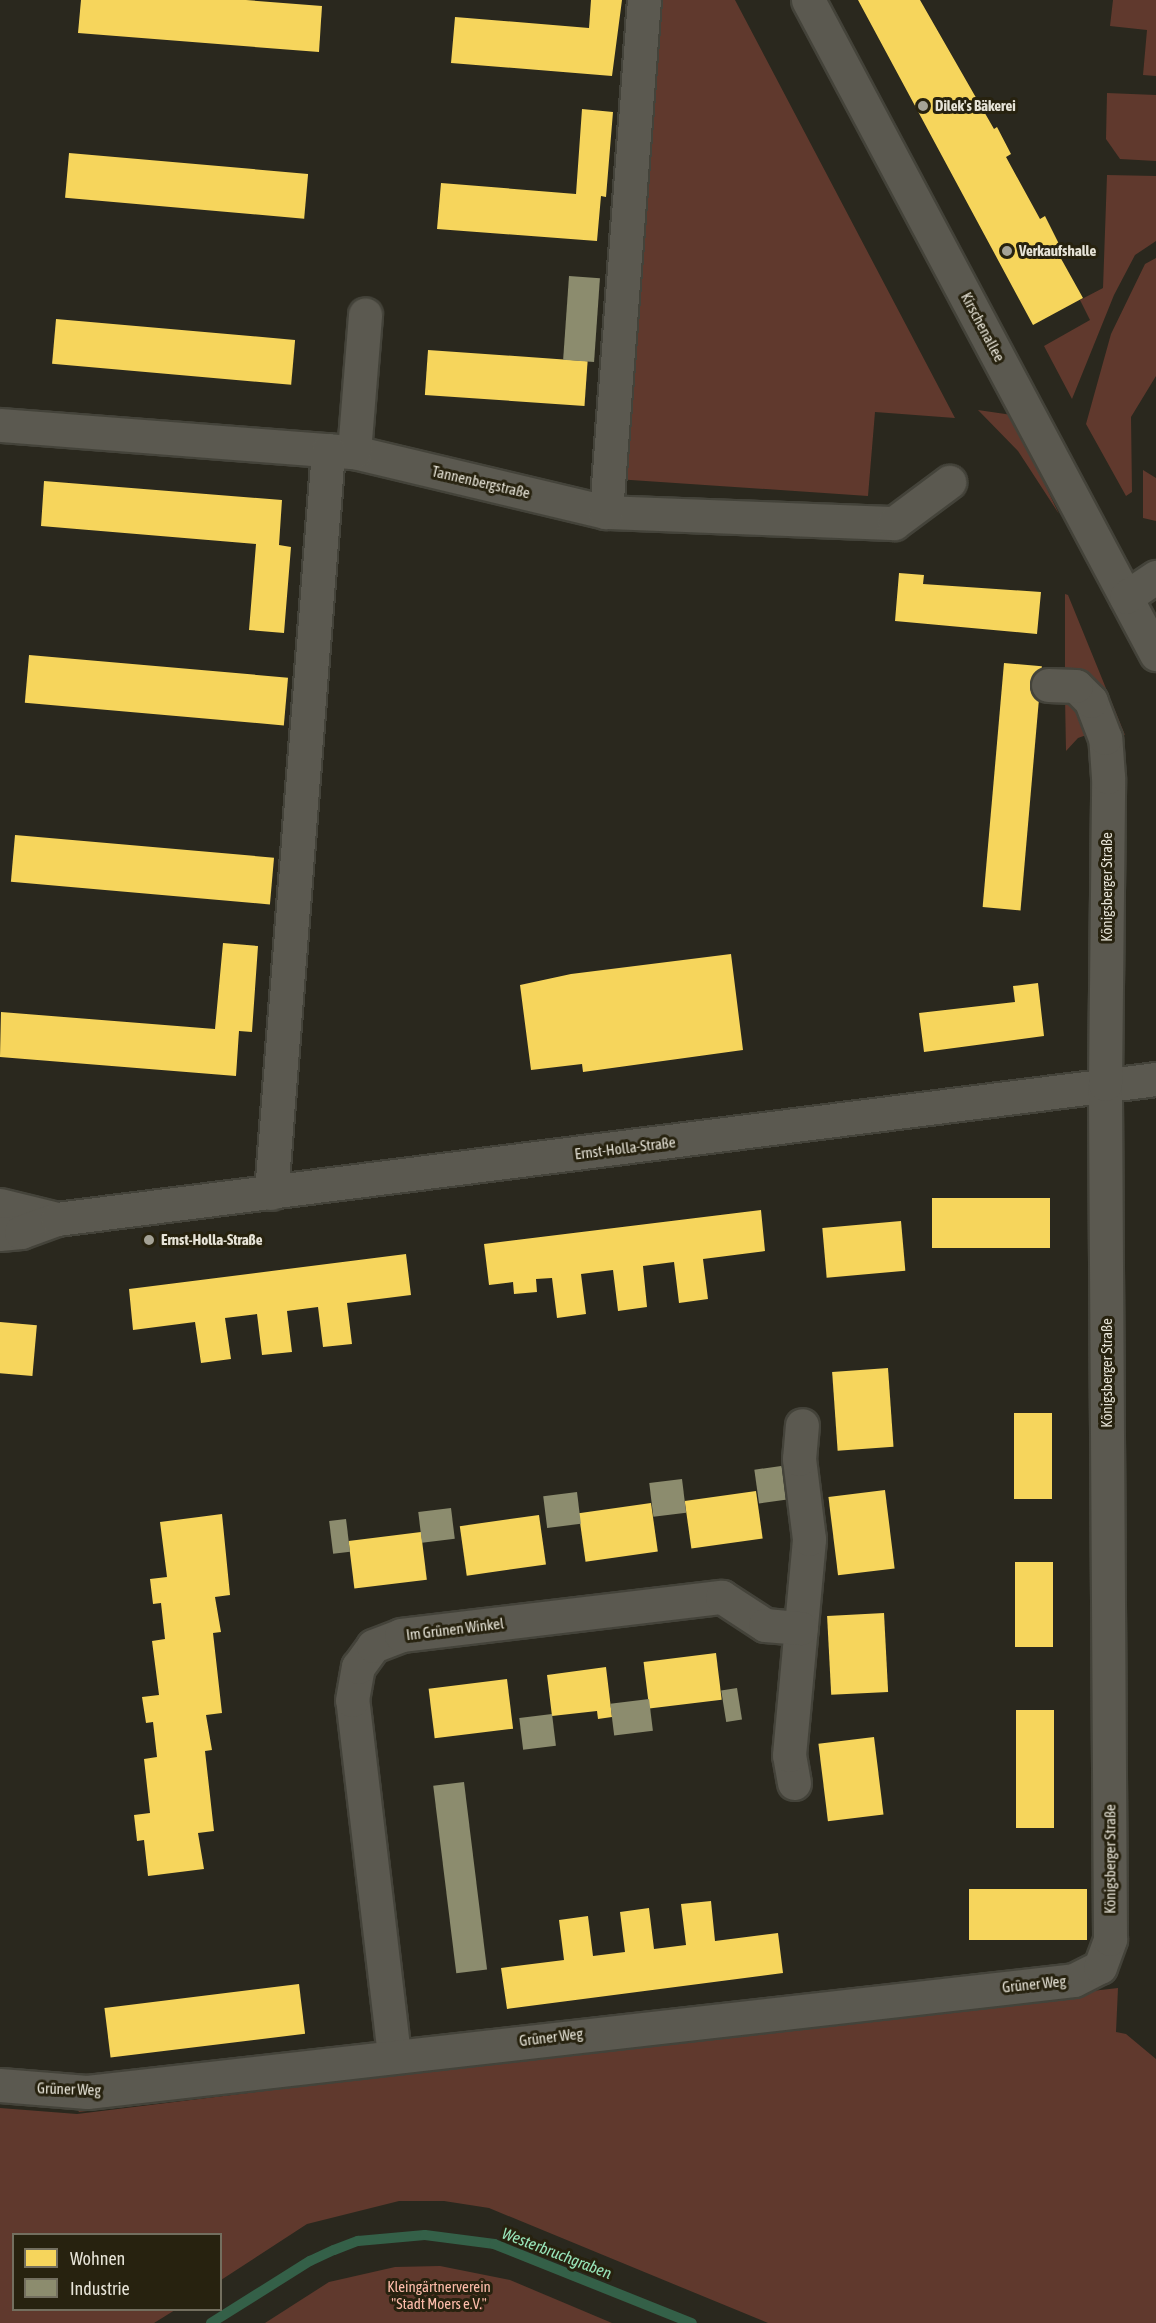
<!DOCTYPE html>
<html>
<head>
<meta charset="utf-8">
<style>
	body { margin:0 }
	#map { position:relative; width:1156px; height:2323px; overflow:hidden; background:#2a281e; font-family:"Asap Condensed",sans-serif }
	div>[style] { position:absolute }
	.green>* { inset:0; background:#60392d }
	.homes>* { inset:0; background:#f6d55c; transform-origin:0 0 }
	.industry>* { inset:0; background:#8c8c6e; transform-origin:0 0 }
	.stream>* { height:10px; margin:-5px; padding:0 5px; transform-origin:5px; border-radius:5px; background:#346048 }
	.roads { filter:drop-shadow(2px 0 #44433a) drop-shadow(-2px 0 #44433a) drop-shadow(0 2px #44433a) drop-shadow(0 -2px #44433a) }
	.minor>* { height:33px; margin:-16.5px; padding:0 16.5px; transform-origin:16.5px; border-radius:16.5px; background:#5b5950 }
	.dots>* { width:16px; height:16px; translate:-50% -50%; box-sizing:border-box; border:3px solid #27220f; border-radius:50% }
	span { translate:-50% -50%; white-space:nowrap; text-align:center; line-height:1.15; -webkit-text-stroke:6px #27220f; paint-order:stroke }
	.poi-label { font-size:15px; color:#e6e3d7; font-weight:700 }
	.left { translate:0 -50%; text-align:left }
	.street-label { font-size:15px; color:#e6e3d7 }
	.park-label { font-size:15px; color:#febdab }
	.water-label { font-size:16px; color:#99e7bb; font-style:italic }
	.legend { position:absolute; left:12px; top:2233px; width:210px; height:78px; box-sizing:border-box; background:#27220f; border:2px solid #736f5f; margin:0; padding:8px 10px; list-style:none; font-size:18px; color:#e6e3d7 }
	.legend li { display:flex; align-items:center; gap:12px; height:30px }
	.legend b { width:30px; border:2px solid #736f5f }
</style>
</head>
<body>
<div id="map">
	<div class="green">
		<i style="clip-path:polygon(653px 0,735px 0,955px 418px,875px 412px,868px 496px,616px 479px)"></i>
		<i style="clip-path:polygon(1113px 0,1156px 0,1156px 76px,1143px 75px,1147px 30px,1110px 26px)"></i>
		<i style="clip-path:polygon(1107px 93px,1156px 95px,1156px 161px,1120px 159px,1106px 139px)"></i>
		<i style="clip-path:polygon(1107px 175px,1156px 176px,1156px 241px,1135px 255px,1114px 295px,1072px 399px,1044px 346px,1090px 320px,1080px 300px,1103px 288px)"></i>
		<i style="clip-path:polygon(1156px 258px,1156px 376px,1131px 417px,1132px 492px,1126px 496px,1086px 424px,1111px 334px,1145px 264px)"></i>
		<i style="clip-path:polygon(978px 410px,1012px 415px,1059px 514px,1018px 451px)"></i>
		<i style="clip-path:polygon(1143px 470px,1156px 478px,1156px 521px,1143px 518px)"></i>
		<i style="clip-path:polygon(1065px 594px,1068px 595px,1125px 735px,1115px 731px,1073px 670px,1065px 668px)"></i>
		<i style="clip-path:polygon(1065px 697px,1071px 697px,1092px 733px,1078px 738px,1066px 751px)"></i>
		<i style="clip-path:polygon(1118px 1988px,1116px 2032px,1126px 2034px,1156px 2059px,1156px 2323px,768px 2323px,489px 2208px,444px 2201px,399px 2201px,307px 2224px,221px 2280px,220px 2234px,14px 2234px,14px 2310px,175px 2310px,154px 2323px,0 2323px,0 2108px,77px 2114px,288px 2088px,79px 2112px,76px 2107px,106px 2107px,345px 2077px,346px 2081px,371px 2078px,371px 2074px)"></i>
		<i style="clip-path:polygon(440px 2266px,510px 2280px,612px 2323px,265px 2323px,329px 2282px,395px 2267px)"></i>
	</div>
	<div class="homes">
		<i style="clip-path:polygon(81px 0,246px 0,322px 6px,319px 52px,78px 33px)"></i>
		<i style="clip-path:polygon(591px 0,622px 0,612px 76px,451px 63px,455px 17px,589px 28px)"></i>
		<i style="clip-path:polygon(858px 0,920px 0,994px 129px,997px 127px,1011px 154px,1006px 157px,1040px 219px,1045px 216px,1059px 244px,1054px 246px,1083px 298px,1033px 325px)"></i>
		<i style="clip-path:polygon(582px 109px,613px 112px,606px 197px,601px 196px,597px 241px,437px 229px,441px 183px,576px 194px)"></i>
		<i style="left:69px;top:153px;width:240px;height:45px;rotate:5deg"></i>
		<i style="left:56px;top:319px;width:240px;height:45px;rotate:5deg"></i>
		<i style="left:428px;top:350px;width:160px;height:45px;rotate:4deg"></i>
		<i style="clip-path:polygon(44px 481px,282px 500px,279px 545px,291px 547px,284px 633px,249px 630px,256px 544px,41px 526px)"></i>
		<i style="clip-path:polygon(899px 573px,924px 575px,923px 584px,1041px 592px,1037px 634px,895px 621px)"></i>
		<i style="left:29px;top:655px;width:260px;height:48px;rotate:5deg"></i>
		<i style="left:1004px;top:663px;width:38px;height:245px;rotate:5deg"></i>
		<i style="left:15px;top:835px;width:260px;height:47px;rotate:5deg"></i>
		<i style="clip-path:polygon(223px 943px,258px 946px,252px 1032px,239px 1031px,236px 1076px,0 1057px,1px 1012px,215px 1029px)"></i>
		<i style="clip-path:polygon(731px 954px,743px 1050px,583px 1072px,582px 1064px,531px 1070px,520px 985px,571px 974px)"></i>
		<i style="clip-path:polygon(1038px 983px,1044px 1036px,924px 1052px,919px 1013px,1015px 1002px,1013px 986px)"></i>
		<i style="left:932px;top:1198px;width:118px;height:50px"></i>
		<i style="clip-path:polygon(761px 1210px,765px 1251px,703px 1259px,708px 1299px,679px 1303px,674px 1262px,643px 1266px,647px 1307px,618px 1311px,613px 1270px,581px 1274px,586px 1314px,557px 1318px,552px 1278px,536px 1279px,537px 1292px,514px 1294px,513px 1282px,489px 1285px,484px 1244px)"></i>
		<i style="left:901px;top:1221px;width:50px;height:79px;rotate:85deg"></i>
		<i style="clip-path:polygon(406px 1254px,411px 1295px,347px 1303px,352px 1344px,323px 1347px,318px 1307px,287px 1311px,292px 1352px,262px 1355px,257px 1314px,225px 1318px,231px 1359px,201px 1363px,195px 1322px,133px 1330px,129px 1289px)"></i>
		<i style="left:0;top:1322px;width:37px;height:51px;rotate:5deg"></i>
		<i style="left:888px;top:1368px;width:79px;height:56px;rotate:86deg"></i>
		<i style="left:1014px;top:1413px;width:38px;height:86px"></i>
		<i style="left:885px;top:1490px;width:79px;height:57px;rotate:83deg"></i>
		<i style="left:756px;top:1491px;width:48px;height:72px;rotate:82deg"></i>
		<i style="left:651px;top:1503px;width:49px;height:73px;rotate:82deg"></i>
		<i style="clip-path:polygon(222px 1514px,230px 1595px,215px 1597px,221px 1632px,213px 1633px,222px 1713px,206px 1715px,212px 1750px,205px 1751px,214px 1831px,198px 1833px,204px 1869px,148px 1876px,144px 1840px,137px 1841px,134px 1815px,150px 1813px,144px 1759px,157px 1757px,153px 1722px,146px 1723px,142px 1697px,159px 1695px,152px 1641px,165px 1639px,161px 1603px,153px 1604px,150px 1579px,167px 1577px,160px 1522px)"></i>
		<i style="left:539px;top:1515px;width:50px;height:80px;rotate:82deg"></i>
		<i style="left:421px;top:1532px;width:48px;height:73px;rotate:83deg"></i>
		<i style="left:1015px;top:1562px;width:38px;height:85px"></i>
		<i style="left:884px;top:1613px;width:79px;height:57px;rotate:87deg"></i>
		<i style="left:716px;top:1653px;width:47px;height:73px;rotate:83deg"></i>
		<i style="clip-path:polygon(606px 1667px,612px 1717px,598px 1719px,597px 1711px,552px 1716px,547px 1675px)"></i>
		<i style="left:507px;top:1679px;width:50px;height:79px;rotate:83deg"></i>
		<i style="left:1016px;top:1710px;width:38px;height:118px"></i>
		<i style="left:874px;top:1737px;width:78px;height:56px;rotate:83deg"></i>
		<i style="left:969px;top:1889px;width:118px;height:51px"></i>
		<i style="clip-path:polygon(711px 1901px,715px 1941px,778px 1933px,783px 1973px,507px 2009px,501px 1968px,564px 1960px,559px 1920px,588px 1916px,593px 1956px,625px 1952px,620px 1912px,649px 1908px,654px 1949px,686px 1945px,681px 1904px)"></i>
		<i style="left:299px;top:1984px;width:50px;height:196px;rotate:83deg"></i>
	</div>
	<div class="industry">
		<i style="left:569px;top:276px;width:31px;height:84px;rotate:4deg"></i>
		<i style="left:788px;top:1465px;width:34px;height:34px;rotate:82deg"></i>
		<i style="left:682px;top:1479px;width:34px;height:33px;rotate:83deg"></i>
		<i style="left:577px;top:1492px;width:32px;height:34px;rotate:83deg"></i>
		<i style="left:451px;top:1508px;width:31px;height:33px;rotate:83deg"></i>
		<i style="left:346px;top:1519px;width:33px;height:17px;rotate:83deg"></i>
		<i style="left:737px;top:1688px;width:32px;height:16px;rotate:81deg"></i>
		<i style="left:649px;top:1699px;width:32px;height:39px;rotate:83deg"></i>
		<i style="left:552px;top:1714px;width:32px;height:33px;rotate:83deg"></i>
		<i style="left:464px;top:1782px;width:189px;height:31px;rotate:83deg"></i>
	</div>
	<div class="stream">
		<i style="left:211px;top:2323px;width:117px;rotate:-32.1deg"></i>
		<i style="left:310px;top:2261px;width:26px;rotate:-25deg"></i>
		<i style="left:334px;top:2250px;width:26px;rotate:-21deg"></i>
		<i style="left:358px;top:2241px;width:67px;rotate:-5.1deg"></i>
		<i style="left:425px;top:2235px;width:70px;rotate:7.4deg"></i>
		<i style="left:494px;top:2244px;width:213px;rotate:21.8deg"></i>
	</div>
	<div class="roads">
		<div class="minor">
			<i style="left:808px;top:0;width:741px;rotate:61.98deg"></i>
			<i style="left:0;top:425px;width:355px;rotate:4.4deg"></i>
			<i style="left:354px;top:452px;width:259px;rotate:13.4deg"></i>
			<i style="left:606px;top:512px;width:288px;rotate:2.2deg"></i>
			<i style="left:894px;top:523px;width:69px;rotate:-36.7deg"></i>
			<i style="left:354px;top:452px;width:138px;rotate:-85.4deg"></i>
			<i style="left:606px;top:512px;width:513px;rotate:-85.76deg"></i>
			<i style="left:1126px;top:597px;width:36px;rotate:-34deg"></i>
			<i style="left:271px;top:1193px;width:745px;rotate:-85.61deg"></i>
			<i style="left:0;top:1205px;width:59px;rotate:13.8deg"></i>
			<i style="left:0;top:1234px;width:21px;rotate:-5deg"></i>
			<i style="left:21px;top:1232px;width:38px;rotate:-20deg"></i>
			<i style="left:57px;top:1219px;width:1108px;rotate:-7.26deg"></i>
			<i style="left:794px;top:1783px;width:28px;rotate:-100deg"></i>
			<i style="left:789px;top:1755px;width:217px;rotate:-84.7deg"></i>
			<i style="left:809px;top:1539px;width:81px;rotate:-97.1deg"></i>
			<i style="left:799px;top:1459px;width:34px;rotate:-85deg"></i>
			<i style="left:394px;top:2055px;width:357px;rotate:-96.7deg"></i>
			<i style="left:352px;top:1700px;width:34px;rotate:-80deg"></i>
			<i style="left:358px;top:1667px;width:26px;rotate:-54deg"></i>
			<i style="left:373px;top:1646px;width:30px;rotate:-21deg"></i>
			<i style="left:401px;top:1635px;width:323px;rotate:-6.8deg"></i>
			<i style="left:722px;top:1597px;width:51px;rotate:33.1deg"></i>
			<i style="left:765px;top:1625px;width:36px;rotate:5deg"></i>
			<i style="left:0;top:2085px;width:87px;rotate:4.6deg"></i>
			<i style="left:87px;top:2092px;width:993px;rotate:-6.47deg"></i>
			<i style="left:1074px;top:1980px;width:29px;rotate:-27deg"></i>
			<i style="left:1100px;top:1967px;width:30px;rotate:-70deg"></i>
			<i style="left:1110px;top:1939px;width:855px;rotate:-90.34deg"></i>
			<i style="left:1105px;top:1084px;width:307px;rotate:-89.4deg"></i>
			<i style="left:1108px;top:777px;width:39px;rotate:-94deg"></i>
			<i style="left:1105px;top:738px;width:40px;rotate:-111deg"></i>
			<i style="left:1091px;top:701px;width:21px;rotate:-135deg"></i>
			<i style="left:1076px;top:686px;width:28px;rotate:-178deg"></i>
		</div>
	</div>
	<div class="dots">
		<i style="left:923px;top:106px;background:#a4a296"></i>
		<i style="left:1007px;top:251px;background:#a4a296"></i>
		<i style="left:149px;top:1240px;background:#a4a296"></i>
	</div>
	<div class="poi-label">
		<span class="left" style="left:935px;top:106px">Dilek's Bäkerei</span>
		<span class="left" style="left:1019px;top:251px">Verkaufshalle</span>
		<span class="left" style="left:161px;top:1240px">Ernst-Holla-Straße</span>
	</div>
	<div class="street-label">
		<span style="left:983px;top:327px;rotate:62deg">Kirschenallee</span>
		<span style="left:481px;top:482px;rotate:13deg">Tannenbergstraße</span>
		<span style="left:1107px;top:887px;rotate:-90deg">Königsberger Straße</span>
		<span style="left:625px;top:1148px;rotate:-7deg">Ernst-Holla-Straße</span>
		<span style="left:1107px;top:1373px;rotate:-90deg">Königsberger Straße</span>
		<span style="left:455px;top:1629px;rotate:-7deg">Im Grünen Winkel</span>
		<span style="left:1110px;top:1859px;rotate:-90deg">Königsberger Straße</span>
		<span style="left:1034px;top:1984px;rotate:-6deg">Grüner Weg</span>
		<span style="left:551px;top:2037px;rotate:-7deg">Grüner Weg</span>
		<span style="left:69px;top:2089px;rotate:2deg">Grüner Weg</span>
	</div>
	<div class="park-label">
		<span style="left:439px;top:2295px">Kleingärtnerverein<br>"Stadt Moers e.V."</span>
	</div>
	<div class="water-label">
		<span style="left:557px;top:2253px;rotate:21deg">Westerbruchgraben</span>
	</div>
	<ul class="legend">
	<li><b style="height:16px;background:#f6d55c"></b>Wohnen</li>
	<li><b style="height:16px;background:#8c8c6e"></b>Industrie</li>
	</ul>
</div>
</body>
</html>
